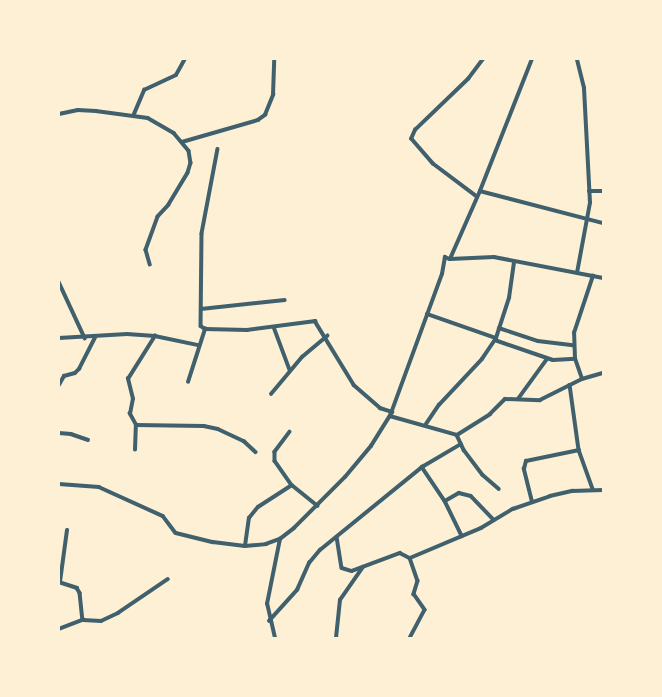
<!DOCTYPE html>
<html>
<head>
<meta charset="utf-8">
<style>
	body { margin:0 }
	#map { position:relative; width:662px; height:697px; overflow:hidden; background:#fdf0d5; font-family:"Playfair Display",serif }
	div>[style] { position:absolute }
	.minor>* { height:3.5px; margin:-1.75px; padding:0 1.75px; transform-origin:1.75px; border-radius:1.75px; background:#3f606c }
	span { translate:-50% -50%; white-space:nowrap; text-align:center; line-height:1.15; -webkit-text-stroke:3.5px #fdf0d5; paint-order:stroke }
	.frame { position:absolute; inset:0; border:60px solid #fdf0d5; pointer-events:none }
</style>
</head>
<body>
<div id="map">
	<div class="minor">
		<i style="left:59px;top:114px;width:19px;rotate:-12deg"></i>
		<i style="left:78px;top:110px;width:18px;rotate:3deg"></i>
		<i style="left:96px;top:111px;width:52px;rotate:7.7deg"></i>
		<i style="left:148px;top:118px;width:30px;rotate:30deg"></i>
		<i style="left:174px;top:133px;width:23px;rotate:50deg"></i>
		<i style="left:189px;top:151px;width:12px;rotate:81deg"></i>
		<i style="left:191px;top:163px;width:10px;rotate:107deg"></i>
		<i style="left:188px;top:173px;width:37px;rotate:121deg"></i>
		<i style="left:169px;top:205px;width:16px;rotate:133deg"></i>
		<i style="left:158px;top:217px;width:35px;rotate:110deg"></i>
		<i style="left:146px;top:250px;width:15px;rotate:74deg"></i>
		<i style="left:134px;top:114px;width:26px;rotate:-67deg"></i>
		<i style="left:144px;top:90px;width:35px;rotate:-25deg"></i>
		<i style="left:176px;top:75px;width:18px;rotate:-61deg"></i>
		<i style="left:182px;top:142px;width:79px;rotate:-16.1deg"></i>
		<i style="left:258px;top:120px;width:9px;rotate:-36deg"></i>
		<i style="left:265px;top:115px;width:22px;rotate:-68deg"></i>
		<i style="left:273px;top:95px;width:36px;rotate:-88deg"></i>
		<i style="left:218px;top:149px;width:86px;rotate:100.7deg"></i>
		<i style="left:202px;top:234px;width:92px;rotate:90.6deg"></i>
		<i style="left:201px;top:326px;width:5px;rotate:37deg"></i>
		<i style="left:205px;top:329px;width:42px;rotate:1.4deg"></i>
		<i style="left:247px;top:330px;width:69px;rotate:-7.5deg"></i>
		<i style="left:315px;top:321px;width:75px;rotate:58.6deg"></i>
		<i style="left:354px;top:385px;width:35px;rotate:41deg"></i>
		<i style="left:380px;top:408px;width:13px;rotate:18deg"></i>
		<i style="left:480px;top:191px;width:127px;rotate:14.6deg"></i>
		<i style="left:589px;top:191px;width:14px"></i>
		<i style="left:477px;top:197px;width:55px;rotate:-143.1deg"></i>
		<i style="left:433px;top:164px;width:33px;rotate:-131deg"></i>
		<i style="left:411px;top:139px;width:10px;rotate:-66deg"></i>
		<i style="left:415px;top:130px;width:74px;rotate:-43.9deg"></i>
		<i style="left:468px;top:79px;width:25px;rotate:-53deg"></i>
		<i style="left:450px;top:259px;width:44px;rotate:-2.6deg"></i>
		<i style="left:494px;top:257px;width:111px;rotate:10.9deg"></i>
		<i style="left:577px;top:273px;width:71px;rotate:-79.5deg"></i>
		<i style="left:590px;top:203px;width:115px;rotate:-93deg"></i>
		<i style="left:584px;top:88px;width:30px;rotate:-104deg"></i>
		<i style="left:59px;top:282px;width:62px;rotate:65.1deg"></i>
		<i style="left:201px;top:309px;width:84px;rotate:-6.1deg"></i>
		<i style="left:427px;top:314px;width:73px;rotate:19.2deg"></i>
		<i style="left:274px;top:327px;width:46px;rotate:69.6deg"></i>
		<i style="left:499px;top:328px;width:41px;rotate:18.4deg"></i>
		<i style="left:538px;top:341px;width:35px;rotate:7deg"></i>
		<i style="left:59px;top:338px;width:68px;rotate:-3.4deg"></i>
		<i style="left:127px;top:334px;width:28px;rotate:4deg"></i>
		<i style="left:155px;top:336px;width:44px;rotate:11.8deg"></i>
		<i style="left:495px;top:340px;width:61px;rotate:19deg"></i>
		<i style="left:553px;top:360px;width:22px;rotate:-3deg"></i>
		<i style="left:582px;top:379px;width:21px;rotate:-109deg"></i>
		<i style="left:575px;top:359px;width:26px;rotate:-92deg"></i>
		<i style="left:574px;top:333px;width:60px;rotate:-71.6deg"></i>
		<i style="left:188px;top:382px;width:56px;rotate:-72.2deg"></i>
		<i style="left:59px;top:385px;width:10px;rotate:-61deg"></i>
		<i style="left:64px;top:376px;width:11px;rotate:-15deg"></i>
		<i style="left:75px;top:373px;width:6px;rotate:-45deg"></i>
		<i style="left:79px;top:369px;width:35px;rotate:-63deg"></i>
		<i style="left:570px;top:385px;width:66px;rotate:82.1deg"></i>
		<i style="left:579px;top:450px;width:41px;rotate:70.3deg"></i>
		<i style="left:271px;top:394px;width:48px;rotate:-50deg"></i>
		<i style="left:302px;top:357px;width:33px;rotate:-40deg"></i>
		<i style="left:518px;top:399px;width:49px;rotate:-54.1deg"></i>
		<i style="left:390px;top:416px;width:70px;rotate:15.8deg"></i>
		<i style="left:457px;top:435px;width:39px;rotate:-32deg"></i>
		<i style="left:490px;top:414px;width:21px;rotate:-45deg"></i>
		<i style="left:505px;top:399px;width:35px;rotate:2deg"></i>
		<i style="left:540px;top:400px;width:47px;rotate:-26.6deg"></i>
		<i style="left:582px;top:379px;width:22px;rotate:-16deg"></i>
		<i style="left:426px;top:424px;width:23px;rotate:-56deg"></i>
		<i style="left:439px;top:405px;width:63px;rotate:-46.9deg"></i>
		<i style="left:482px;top:359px;width:25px;rotate:-56deg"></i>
		<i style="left:496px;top:338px;width:42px;rotate:-72deg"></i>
		<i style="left:509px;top:298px;width:36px;rotate:-82deg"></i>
		<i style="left:136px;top:425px;width:68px;rotate:0.8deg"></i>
		<i style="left:204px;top:426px;width:14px;rotate:12deg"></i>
		<i style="left:218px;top:429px;width:29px;rotate:25deg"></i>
		<i style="left:244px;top:441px;width:16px;rotate:43deg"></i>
		<i style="left:290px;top:432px;width:25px;rotate:127deg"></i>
		<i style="left:275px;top:452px;width:9px;rotate:90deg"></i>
		<i style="left:275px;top:461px;width:29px;rotate:55deg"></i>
		<i style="left:292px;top:485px;width:33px;rotate:39deg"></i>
		<i style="left:59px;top:433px;width:12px;rotate:5deg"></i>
		<i style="left:71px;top:434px;width:18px;rotate:19deg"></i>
		<i style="left:457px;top:435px;width:17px;rotate:65deg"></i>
		<i style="left:464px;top:450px;width:31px;rotate:53deg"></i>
		<i style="left:483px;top:475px;width:21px;rotate:41deg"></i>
		<i style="left:135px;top:450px;width:25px;rotate:-88deg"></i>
		<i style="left:136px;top:425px;width:13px;rotate:-119deg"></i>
		<i style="left:130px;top:414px;width:15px;rotate:-79deg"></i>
		<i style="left:133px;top:399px;width:21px;rotate:-104deg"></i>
		<i style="left:128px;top:379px;width:51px;rotate:-57.9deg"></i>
		<i style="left:422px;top:467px;width:41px;rotate:55.9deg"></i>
		<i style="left:445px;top:501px;width:39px;rotate:64deg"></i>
		<i style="left:59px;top:484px;width:40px;rotate:4.3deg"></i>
		<i style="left:99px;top:487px;width:70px;rotate:24.4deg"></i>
		<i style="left:163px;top:516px;width:21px;rotate:53deg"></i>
		<i style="left:176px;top:533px;width:38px;rotate:14deg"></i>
		<i style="left:213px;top:542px;width:32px;rotate:7deg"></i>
		<i style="left:245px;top:546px;width:21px;rotate:-5deg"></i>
		<i style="left:266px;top:544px;width:15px;rotate:-20deg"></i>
		<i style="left:280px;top:539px;width:18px;rotate:-38deg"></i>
		<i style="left:294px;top:528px;width:72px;rotate:-45deg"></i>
		<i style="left:345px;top:477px;width:40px;rotate:-50deg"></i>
		<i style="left:371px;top:446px;width:36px;rotate:-58deg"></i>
		<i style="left:390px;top:416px;width:151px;rotate:-69.9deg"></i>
		<i style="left:442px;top:274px;width:17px;rotate:-80deg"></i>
		<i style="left:445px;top:257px;width:5px;rotate:22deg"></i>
		<i style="left:450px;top:259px;width:74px;rotate:-66.2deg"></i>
		<i style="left:480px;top:191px;width:142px;rotate:-68.5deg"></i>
		<i style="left:445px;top:501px;width:16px;rotate:-30deg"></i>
		<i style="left:459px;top:493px;width:12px;rotate:14deg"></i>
		<i style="left:471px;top:496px;width:32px;rotate:46deg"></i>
		<i style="left:532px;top:502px;width:34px;rotate:-104deg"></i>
		<i style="left:524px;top:469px;width:8px;rotate:-76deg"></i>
		<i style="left:526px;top:461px;width:54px;rotate:-11.7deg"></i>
		<i style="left:337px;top:537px;width:31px;rotate:81deg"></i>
		<i style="left:342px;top:568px;width:10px;rotate:17deg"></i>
		<i style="left:352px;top:571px;width:51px;rotate:-20.6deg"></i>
		<i style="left:400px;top:553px;width:11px;rotate:27deg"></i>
		<i style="left:410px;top:558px;width:77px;rotate:-22.9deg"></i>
		<i style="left:481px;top:528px;width:37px;rotate:-31deg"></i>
		<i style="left:513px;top:509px;width:39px;rotate:-19deg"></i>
		<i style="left:550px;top:496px;width:23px;rotate:-13deg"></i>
		<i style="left:572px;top:491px;width:31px;rotate:-2deg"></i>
		<i style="left:245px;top:546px;width:28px;rotate:-82deg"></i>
		<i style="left:249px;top:518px;width:14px;rotate:-51deg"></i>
		<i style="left:258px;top:507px;width:40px;rotate:-32.9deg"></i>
		<i style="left:410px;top:558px;width:24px;rotate:71deg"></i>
		<i style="left:418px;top:581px;width:14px;rotate:107deg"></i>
		<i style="left:414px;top:594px;width:19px;rotate:55deg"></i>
		<i style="left:425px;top:610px;width:32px;rotate:118deg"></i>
		<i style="left:59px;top:582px;width:19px;rotate:18deg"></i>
		<i style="left:77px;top:588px;width:6px;rotate:59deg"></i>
		<i style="left:80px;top:593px;width:27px;rotate:84deg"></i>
		<i style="left:60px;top:582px;width:52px;rotate:-82.3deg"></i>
		<i style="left:269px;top:621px;width:42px;rotate:-47.9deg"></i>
		<i style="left:297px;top:590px;width:30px;rotate:-66deg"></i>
		<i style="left:309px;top:563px;width:17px;rotate:-50deg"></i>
		<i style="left:320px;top:550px;width:132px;rotate:-39.1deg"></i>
		<i style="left:422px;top:467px;width:45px;rotate:-30.5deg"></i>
		<i style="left:59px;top:629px;width:26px;rotate:-21deg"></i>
		<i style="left:83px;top:620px;width:18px;rotate:3deg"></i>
		<i style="left:101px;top:621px;width:19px;rotate:-25deg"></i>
		<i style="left:118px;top:613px;width:60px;rotate:-34.2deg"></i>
		<i style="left:275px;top:638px;width:35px;rotate:-103deg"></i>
		<i style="left:267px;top:604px;width:66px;rotate:-78.7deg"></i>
		<i style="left:336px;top:638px;width:38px;rotate:-84deg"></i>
		<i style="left:340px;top:600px;width:40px;rotate:-55.1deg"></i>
	</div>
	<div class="frame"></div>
</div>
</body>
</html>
